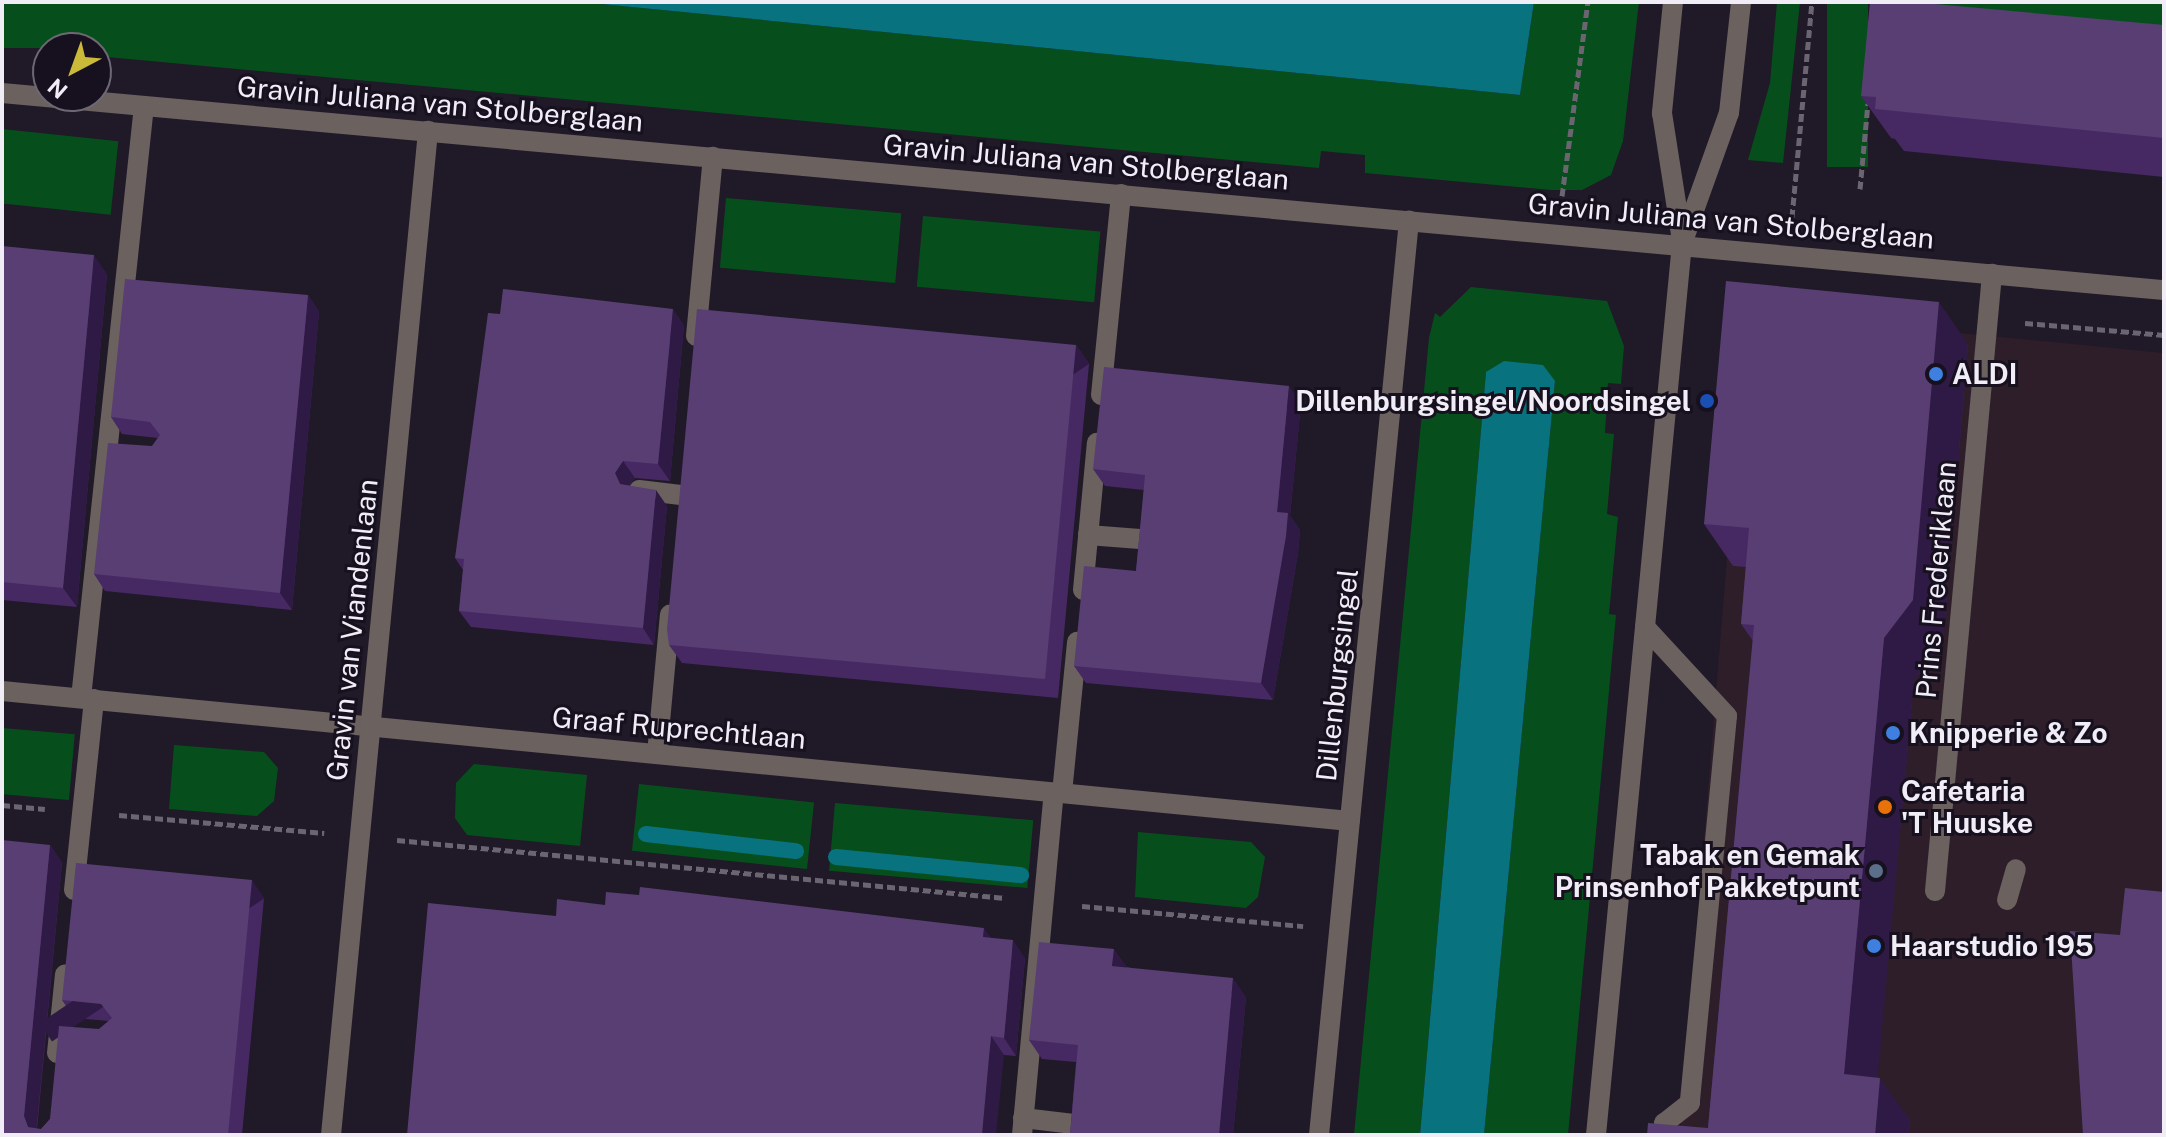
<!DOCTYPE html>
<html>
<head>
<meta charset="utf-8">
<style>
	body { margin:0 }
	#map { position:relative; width:2166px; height:1137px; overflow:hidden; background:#201928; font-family:"Public Sans",sans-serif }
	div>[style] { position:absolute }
	.commercial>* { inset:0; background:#2d1e29 }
	.green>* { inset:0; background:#064f1c; transform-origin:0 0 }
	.water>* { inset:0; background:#08727f }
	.stream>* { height:16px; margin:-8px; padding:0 8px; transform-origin:8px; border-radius:8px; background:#08727f }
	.path>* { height:5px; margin-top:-2.5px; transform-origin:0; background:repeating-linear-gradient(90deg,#6b6572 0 8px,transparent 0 12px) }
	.service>* { height:20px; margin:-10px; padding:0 10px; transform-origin:10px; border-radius:10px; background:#6b615f }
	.pedestrian>* { height:20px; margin:-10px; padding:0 10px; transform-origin:10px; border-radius:10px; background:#6b615f }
	.minor>* { height:20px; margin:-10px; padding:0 10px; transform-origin:10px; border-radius:10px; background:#6b615f }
	.tertiary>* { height:20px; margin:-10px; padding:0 10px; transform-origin:10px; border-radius:10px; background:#6b615f }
	.wall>* { inset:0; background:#462963 }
	.shaded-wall>* { inset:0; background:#2f1a45; transform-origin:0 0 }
	.building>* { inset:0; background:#583e73 }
	.dots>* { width:22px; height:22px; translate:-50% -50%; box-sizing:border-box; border:4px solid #17101e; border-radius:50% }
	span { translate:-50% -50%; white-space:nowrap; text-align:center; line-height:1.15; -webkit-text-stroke:6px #17101e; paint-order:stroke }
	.street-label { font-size:28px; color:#f1edf7 }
	.poi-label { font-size:28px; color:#f1edf7; font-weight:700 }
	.left { translate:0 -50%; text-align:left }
	.right { translate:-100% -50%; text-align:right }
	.frame { position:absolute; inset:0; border:4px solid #f1edf7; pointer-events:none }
	.north { position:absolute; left:32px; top:32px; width:80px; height:80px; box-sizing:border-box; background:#17101e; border:2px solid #6e6875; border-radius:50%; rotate:221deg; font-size:22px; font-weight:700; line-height:32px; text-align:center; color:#f1edf7 }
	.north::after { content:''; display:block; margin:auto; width:28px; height:36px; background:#cbba39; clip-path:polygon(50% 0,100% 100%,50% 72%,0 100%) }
</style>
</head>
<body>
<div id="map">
	<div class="commercial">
		<i style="clip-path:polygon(1747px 312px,2164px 353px,2164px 1135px,1680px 1135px)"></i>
	</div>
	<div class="green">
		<i style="clip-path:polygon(2px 2px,581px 2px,1520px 95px,1534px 2px,1639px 2px,1623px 141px,1611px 175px,1582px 190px,1551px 190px,1365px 173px,1365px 155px,1321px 151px,1319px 168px,96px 56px,96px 48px,2px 48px)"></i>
		<i style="clip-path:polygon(1777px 2px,1800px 2px,1783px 163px,1748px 160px,1770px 83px)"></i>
		<i style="left:1827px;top:2px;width:41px;height:165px"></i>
		<i style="clip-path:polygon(1886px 2px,2164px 2px,2164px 59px)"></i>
		<i style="left:2px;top:129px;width:117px;height:74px;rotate:6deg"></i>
		<i style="left:726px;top:198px;width:176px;height:70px;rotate:5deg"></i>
		<i style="left:923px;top:216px;width:178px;height:71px;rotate:5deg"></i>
		<i style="clip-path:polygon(1471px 287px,1607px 301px,1624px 346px,1621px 384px,1608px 383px,1605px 433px,1614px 434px,1607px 514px,1618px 517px,1609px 614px,1616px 615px,1568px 1135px,1484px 1135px,1555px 381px,1486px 372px,1420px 1135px,1354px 1135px,1429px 338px,1435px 313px,1440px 317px)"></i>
		<i style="left:2px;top:728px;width:73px;height:66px;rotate:5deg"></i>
		<i style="clip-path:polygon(174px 745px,264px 752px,278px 768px,274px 801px,257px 816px,169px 809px)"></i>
		<i style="clip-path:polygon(474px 764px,587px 775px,580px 846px,467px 835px,455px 818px,456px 783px)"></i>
		<i style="left:639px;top:784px;width:176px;height:67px;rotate:6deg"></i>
		<i style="left:835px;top:803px;width:199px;height:68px;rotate:5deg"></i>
		<i style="clip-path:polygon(1138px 832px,1251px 842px,1265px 857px,1258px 897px,1246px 908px,1135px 897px)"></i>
	</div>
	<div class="water">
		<i style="clip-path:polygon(581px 2px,1534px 2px,1520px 95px)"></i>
		<i style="clip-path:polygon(1504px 361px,1543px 365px,1555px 381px,1484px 1135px,1420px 1135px,1486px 372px)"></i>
	</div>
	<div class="stream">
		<i style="left:646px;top:834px;width:151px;rotate:6.5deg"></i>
		<i style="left:836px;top:857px;width:186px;rotate:5.6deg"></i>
	</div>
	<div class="path">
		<i style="left:1860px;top:189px;width:86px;rotate:-84.7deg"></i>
		<i style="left:1562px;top:196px;width:196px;rotate:-82.4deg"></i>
		<i style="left:1792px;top:217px;width:216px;rotate:-84.7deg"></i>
		<i style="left:2025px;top:323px;width:140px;rotate:4.9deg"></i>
		<i style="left:2px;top:805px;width:43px;rotate:5.3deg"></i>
		<i style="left:119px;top:815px;width:206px;rotate:5deg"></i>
		<i style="left:397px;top:840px;width:611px;rotate:5.45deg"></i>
		<i style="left:1082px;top:906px;width:222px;rotate:5.2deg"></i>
	</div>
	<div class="service">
		<i style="left:696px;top:336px;width:180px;rotate:-84.6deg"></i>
		<i style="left:1101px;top:395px;width:202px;rotate:-84.3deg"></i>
		<i style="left:639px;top:490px;width:42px;rotate:6.8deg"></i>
		<i style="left:1088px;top:535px;width:52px;rotate:4.4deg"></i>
		<i style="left:1083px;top:590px;width:148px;rotate:-84.6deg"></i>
		<i style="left:1645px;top:627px;width:121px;rotate:47.3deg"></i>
		<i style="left:1727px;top:716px;width:389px;rotate:95.5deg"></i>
		<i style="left:1690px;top:1103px;width:33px;rotate:142deg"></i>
		<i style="left:1664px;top:1123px;width:12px;rotate:95deg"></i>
		<i style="left:81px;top:698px;width:595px;rotate:-83.93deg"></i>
		<i style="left:657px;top:754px;width:140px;rotate:-84.7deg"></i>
		<i style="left:1062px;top:793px;width:152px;rotate:-84.3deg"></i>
		<i style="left:74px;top:890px;width:192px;rotate:-84deg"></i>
		<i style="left:57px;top:1053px;width:79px;rotate:-84.2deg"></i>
		<i style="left:1023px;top:1118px;width:51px;rotate:6.7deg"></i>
		<i style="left:1022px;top:1135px;width:344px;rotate:-84.7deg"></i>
	</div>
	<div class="pedestrian">
		<i style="left:1935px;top:891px;width:620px;rotate:-84.72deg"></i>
		<i style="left:2007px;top:900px;width:32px;rotate:-74deg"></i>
	</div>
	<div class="minor">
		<i style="left:2px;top:93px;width:2171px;rotate:5.21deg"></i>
		<i style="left:2px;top:691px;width:1354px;rotate:5.51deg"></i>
		<i style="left:331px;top:1135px;width:1009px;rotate:-84.48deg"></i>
		<i style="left:1319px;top:1135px;width:919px;rotate:-84.38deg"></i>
	</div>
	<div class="tertiary">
		<i style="left:1673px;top:2px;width:112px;rotate:95.7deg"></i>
		<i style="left:1662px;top:113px;width:129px;rotate:81.1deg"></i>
		<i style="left:1596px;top:1135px;width:895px;rotate:-84.49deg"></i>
		<i style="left:1682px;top:244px;width:139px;rotate:-70.3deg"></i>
		<i style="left:1729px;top:113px;width:112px;rotate:-83.8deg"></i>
	</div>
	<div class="wall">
		<i style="clip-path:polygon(2164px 25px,2164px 177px,1904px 151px,1895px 139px,1891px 138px,1861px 96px)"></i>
		<i style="clip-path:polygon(2px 246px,107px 274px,77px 607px,2px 600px)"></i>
		<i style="clip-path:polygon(308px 295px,319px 312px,292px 610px,105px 591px,94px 574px,152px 446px,158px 438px,122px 434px,111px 417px)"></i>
		<i style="clip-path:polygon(684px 325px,670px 481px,635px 478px,629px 486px,667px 506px,654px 645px,471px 627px,459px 611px,463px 570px,455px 558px)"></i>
		<i style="clip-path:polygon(1968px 344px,1943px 642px,1914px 680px,1877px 1077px,1910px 1120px,1908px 1135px,1647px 1135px,1708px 1128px,1753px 641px,1741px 624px,1746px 567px,1733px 566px,1704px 524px)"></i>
		<i style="clip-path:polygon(1076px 345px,1089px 364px,1058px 698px,682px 663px,669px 645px)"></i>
		<i style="clip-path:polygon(1301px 403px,1290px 516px,1300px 530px,1298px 553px,1273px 700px,1086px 683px,1074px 666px,1136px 571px,1144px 490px,1105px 486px,1093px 469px)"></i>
		<i style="clip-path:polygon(50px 845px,62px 863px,37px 1129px,41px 1129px,50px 1119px,99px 1029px,109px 1021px,74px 1018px,62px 1000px,264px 898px,242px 1135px,2px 1135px)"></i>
		<i style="clip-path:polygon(556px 916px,991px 938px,1025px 958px,1016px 1056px,1004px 1055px)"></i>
		<i style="clip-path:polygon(1127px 967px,1246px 997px,1233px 1135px,1070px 1135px,1076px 1062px,1042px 1059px,1029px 1040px)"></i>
	</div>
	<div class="shaded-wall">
		<i style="clip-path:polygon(94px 255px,107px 274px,77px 607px,63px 588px)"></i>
		<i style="clip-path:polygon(308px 295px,319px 312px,292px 610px,280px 593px)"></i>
		<i style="clip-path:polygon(1939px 302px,1968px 344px,1943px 642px,1914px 680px,1874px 1117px,1844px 1074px,1884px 638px)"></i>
		<i style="clip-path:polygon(673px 309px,684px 325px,670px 481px,658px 464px)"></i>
		<i style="left:1076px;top:345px;width:23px;height:335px;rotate:56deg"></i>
		<i style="clip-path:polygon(1289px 386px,1301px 403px,1290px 516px,1300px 530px,1298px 553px,1273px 700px,1261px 683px)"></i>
		<i style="clip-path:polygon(623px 461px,635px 478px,626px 489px,620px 484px,615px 473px)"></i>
		<i style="clip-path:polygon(656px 490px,667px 506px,654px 645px,643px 628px)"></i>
		<i style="clip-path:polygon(50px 845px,62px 863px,36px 1134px,28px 1127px,24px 1116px)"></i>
		<i style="left:252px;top:880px;width:22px;height:256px;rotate:56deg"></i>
		<i style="clip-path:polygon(984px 928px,997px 946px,983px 937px)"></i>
		<i style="clip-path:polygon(1013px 940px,1025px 958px,1016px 1056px,1004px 1038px)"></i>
		<i style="clip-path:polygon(1114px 949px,1127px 967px,1112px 966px)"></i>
		<i style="clip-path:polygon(1233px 978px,1246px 997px,1233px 1135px,1219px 1135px)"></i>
		<i style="clip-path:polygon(991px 1036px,1004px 1055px,996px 1135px,982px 1135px)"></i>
		<i style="clip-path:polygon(1880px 1078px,1910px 1120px,1908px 1135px,1875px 1135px)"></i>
	</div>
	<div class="building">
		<i style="clip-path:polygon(1870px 2px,1913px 2px,2164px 25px,2164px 138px,1875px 109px,1876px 97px,1861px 96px)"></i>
		<i style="clip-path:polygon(2px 246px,94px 255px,63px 588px,2px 582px)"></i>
		<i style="clip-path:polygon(125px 279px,308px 295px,280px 593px,94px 574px,108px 443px,152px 446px,160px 435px,150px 422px,111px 417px)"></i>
		<i style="clip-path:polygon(1726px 281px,1939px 302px,1913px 600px,1884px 638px,1844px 1074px,1880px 1078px,1875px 1135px,1647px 1135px,1648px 1123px,1708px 1128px,1754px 625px,1741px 624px,1749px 528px,1704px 524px)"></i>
		<i style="clip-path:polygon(503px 289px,673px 309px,658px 464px,623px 461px,615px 473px,620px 484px,656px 490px,643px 628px,459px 611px,464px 559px,455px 558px,488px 313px,500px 314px)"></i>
		<i style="clip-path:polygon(697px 309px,1076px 345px,1045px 679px,669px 645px,667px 629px)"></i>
		<i style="clip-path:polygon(1104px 367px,1289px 386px,1277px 512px,1288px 513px,1286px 536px,1261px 683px,1074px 666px,1084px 566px,1136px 571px,1145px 475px,1093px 469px)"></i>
		<i style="clip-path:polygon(2px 840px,50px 845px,24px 1116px,28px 1127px,41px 1129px,50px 1119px,59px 1026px,99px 1029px,112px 1018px,101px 1004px,62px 1000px,76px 863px,252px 880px,228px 1135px,2px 1135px)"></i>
		<i style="clip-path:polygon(640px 887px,984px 928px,983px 937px,1013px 940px,1004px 1038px,991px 1036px,982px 1135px,407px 1135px,428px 903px,556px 916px,557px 899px,605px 905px,606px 892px,639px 895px)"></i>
		<i style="clip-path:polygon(2125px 888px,2164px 892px,2164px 1135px,2083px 1135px,2070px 931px,2120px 935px)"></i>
		<i style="clip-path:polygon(1039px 942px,1114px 949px,1112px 966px,1233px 978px,1219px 1135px,1070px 1135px,1078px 1045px,1029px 1040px)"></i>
	</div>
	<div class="dots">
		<i style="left:1936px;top:374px;background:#3f7fe0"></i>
		<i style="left:1707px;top:401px;background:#1a4fb4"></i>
		<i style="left:1893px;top:733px;background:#3f7fe0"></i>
		<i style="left:1885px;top:807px;background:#e8710a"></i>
		<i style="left:1876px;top:871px;background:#5c6f8a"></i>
		<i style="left:1874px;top:946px;background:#3f7fe0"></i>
	</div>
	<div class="street-label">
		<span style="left:440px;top:104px;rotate:5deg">Gravin Juliana van Stolberglaan</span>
		<span style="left:1086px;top:162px;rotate:5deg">Gravin Juliana van Stolberglaan</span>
		<span style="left:1731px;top:221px;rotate:5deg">Gravin Juliana van Stolberglaan</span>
		<span style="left:1936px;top:580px;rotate:-85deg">Prins Frederiklaan</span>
		<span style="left:352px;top:630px;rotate:-84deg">Gravin van Viandenlaan</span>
		<span style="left:1337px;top:675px;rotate:-84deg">Dillenburgsingel</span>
		<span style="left:679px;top:728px;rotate:5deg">Graaf Ruprechtlaan</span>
	</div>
	<div class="poi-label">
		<span class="left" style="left:1952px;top:374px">ALDI</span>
		<span class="right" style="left:1691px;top:401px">Dillenburgsingel/Noordsingel</span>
		<span class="left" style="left:1909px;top:733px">Knipperie &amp; Zo</span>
		<span class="left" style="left:1901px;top:807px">Cafetaria<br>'T Huuske</span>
		<span class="right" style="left:1860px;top:871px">Tabak en Gemak<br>Prinsenhof Pakketpunt</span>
		<span class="left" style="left:1890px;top:946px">Haarstudio 195</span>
	</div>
	<div class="frame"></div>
	<div class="north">N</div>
</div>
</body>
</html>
